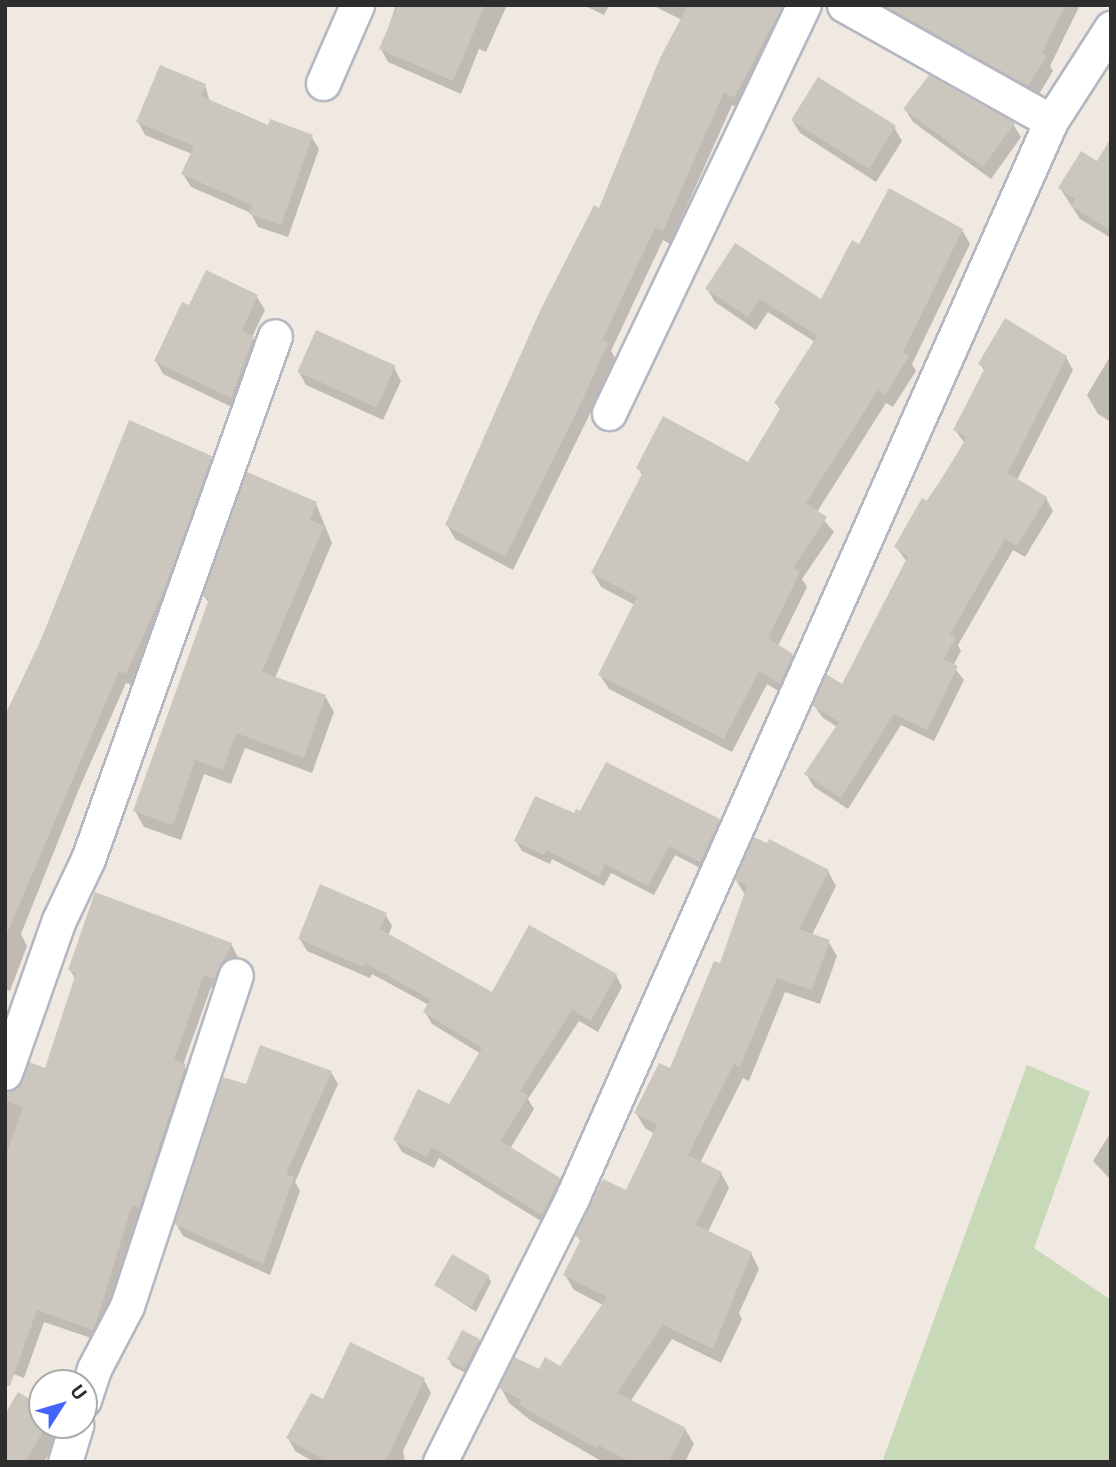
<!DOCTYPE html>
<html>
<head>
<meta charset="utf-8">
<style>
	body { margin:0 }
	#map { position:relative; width:1116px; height:1467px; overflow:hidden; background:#efe9e1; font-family:Roboto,sans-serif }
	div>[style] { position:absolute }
	.cemetery>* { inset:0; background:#c8d9b8 }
	.shadow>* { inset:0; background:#0003 }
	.building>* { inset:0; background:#cbc7bf; transform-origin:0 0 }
	.roads { filter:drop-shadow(2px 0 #b4b7c1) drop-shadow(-2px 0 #b4b7c1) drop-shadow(0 2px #b4b7c1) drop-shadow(0 -2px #b4b7c1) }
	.minor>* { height:33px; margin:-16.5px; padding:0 16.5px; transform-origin:16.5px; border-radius:16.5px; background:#fff }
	span { translate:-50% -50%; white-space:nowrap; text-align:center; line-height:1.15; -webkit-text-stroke:5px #fff; paint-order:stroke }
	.frame { position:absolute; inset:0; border:7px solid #2e2e2e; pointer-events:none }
	.north { position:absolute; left:28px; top:1369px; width:70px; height:70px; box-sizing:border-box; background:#fff; border:2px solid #ababab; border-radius:50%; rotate:53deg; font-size:19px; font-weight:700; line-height:28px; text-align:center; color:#2e2e2e }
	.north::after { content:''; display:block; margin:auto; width:24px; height:32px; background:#4264fb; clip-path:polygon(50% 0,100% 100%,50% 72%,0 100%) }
</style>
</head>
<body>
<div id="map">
	<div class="cemetery">
		<i style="clip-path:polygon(1027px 1065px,1090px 1092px,1034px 1248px,1111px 1300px,1111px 1462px,882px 1462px)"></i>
	</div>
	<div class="shadow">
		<i style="clip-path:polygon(396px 5px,507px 5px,486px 52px,479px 49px,461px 94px,388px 62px,381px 49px)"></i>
		<i style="clip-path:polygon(583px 5px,609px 5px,604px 15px)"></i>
		<i style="clip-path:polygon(652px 5px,798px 5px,742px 110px,732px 105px,670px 244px,663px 240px,611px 351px,615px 358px,587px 420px,513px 570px,455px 539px,447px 525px,600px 210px,682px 20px)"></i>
		<i style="clip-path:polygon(869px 5px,1080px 5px,1050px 66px,1053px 71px,1036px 99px)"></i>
		<i style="clip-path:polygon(205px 85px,210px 102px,269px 127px,311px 136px,319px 149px,288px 237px,258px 227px,251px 213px,191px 187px,183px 174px,192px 154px,145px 135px,138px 122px)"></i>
		<i style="clip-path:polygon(905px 109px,1013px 124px,1021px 137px,991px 179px,913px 122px)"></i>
		<i style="clip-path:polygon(792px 120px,894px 127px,902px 141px,876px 182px,800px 133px)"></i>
		<i style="clip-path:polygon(1111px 171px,1111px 238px,1080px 219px,1060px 188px)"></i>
		<i style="clip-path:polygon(962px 230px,970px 244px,912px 364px,916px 371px,893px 407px,886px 403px,817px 512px,834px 532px,802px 579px,807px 587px,778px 646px,792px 655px,800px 669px,788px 697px,767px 684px,732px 752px,609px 689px,600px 675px,635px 605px,601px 587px,593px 573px,643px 477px,638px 468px,748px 464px,781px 411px,776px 403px,815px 342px,768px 312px,756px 330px,715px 302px,707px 289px,822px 301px,859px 246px)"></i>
		<i style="clip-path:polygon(257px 297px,265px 310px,252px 337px,261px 351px,238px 410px,163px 374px,156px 361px,190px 308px)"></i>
		<i style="clip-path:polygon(1111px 355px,1111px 422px,1098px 414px,1087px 395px)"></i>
		<i style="clip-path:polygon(1066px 357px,1073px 370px,1017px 480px,1046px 498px,1053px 511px,1025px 557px,1013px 550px,958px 645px,961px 651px,953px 666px,964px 680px,934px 741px,901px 725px,848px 809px,814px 787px,806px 774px,837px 727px,822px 717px,814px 705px,842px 687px,907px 562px,896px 547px,965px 444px,955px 430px,985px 372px,980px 364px)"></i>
		<i style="clip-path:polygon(394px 367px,401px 381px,383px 420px,306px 385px,299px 372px)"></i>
		<i style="clip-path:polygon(210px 458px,218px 470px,133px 685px,126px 683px,79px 789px,21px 934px,27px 946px,10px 991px,5px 989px,5px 722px)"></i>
		<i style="clip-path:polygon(316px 504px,332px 543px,275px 678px,325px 696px,334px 712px,312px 773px,245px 748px,231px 784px,204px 774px,181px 840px,144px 827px,135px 811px,209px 603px,204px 596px)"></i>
		<i style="clip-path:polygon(581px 814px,718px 820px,724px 830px,706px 871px,675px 855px,654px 895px,611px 873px,604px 886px,552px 859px,550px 864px,522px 851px,516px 841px)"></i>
		<i style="clip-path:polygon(828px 871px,836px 886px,812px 935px,828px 941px,837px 956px,820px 1004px,785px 992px,749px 1081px,743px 1078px,700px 1163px,721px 1173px,729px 1188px,708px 1232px,751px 1253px,759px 1269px,739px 1313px,742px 1319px,721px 1363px,672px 1339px,630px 1402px,685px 1429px,694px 1444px,685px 1462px,603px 1462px,530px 1420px,509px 1403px,501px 1388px,561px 1368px,603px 1305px,574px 1290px,565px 1275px,581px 1243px,577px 1235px,627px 1193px,655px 1134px,645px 1128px,636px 1113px,671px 1071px,721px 965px,745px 895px,736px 880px)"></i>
		<i style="clip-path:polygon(385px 914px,392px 926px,388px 936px,493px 994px,616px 975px,622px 987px,598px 1032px,579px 1021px,528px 1099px,534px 1109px,510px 1149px,559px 1179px,566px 1191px,549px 1226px,439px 1158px,434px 1168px,402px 1152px,395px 1140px,450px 1106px,481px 1054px,432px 1024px,425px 1012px,429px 1005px,372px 974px,370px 978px,307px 951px,300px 939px)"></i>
		<i style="clip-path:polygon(231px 944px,238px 957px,221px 991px,211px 987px,183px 1065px,192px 1078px,100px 1341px,44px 1322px,24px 1378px,5px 1371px,5px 1092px,46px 1070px,76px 980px,70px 970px)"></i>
		<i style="clip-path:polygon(331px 1072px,338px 1084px,295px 1182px,300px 1191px,270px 1275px,183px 1236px,176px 1224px,247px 1087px)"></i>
		<i style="clip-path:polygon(1111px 1132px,1111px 1180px,1093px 1161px)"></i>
		<i style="clip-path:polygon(488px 1276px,491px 1282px,476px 1312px,437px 1286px)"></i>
		<i style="clip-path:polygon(479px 1340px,482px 1347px,468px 1374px,452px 1366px,449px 1359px)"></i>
		<i style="clip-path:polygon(424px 1380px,431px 1393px,403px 1451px,405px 1462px,314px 1462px,295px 1451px,288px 1438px,324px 1402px)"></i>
		<i style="clip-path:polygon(42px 1408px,42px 1425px,59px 1425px,62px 1430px,44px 1462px,5px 1462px)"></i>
	</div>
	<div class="building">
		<i style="clip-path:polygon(398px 5px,485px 5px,453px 81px,379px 49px)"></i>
		<i style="clip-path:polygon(688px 5px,783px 5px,734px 98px,724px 92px,663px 231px,655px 228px,602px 340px,608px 343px,581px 403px,505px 557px,445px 525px,540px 311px,594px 205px,599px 208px,660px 58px)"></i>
		<i style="clip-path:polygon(884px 5px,1066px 5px,1042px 53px,1047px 56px,1028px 86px)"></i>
		<i style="clip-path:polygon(160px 65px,206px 84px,201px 96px,268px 125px,270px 119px,313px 135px,281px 225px,249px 214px,252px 205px,181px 174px,194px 146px,136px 122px)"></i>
		<i style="clip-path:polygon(929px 75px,1015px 123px,983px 167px,903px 109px)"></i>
		<i style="left:818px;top:77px;width:92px;height:51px;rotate:32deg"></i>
		<i style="clip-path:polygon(1111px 138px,1111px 231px,1071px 206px,1075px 199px,1058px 188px,1081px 151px,1097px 161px)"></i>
		<i style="clip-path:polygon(889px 188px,963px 229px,903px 352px,909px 356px,885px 395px,878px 390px,806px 503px,827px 517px,793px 568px,800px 572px,768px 638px,793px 654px,780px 684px,759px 671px,724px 739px,598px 675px,637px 597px,591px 573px,643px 472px,636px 468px,663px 416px,748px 462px,781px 407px,774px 403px,817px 336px,760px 299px,748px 317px,705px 289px,735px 243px,821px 299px,852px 240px,859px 244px)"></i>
		<i style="clip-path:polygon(206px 270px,258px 295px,242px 331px,254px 336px,231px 398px,154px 361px,182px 302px,189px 305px)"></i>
		<i style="clip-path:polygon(1005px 318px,1067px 356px,1008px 473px,1047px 497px,1017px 546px,1005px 539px,950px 634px,956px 638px,943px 659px,958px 666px,927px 730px,894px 714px,841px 798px,804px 774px,839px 722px,812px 705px,826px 674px,842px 684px,908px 556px,894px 547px,922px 498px,928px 501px,967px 437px,953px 430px,985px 368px,978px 364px)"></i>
		<i style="left:316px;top:330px;width:87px;height:46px;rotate:24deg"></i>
		<i style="clip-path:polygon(129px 420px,212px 456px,164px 590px,126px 674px,119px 671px,5px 938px,5px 715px,40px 642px)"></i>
		<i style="clip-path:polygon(247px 472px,317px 502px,310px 520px,324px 526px,262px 672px,326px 695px,304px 758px,236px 733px,223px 770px,195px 760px,173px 825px,133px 811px,209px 599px,202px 596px)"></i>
		<i style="clip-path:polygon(606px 762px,720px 819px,700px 862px,669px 846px,648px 886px,605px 864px,599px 877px,546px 850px,544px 855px,514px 841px,535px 796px,574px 813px,576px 809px,580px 811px)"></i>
		<i style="clip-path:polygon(754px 837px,767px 843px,769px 839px,829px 870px,799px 929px,830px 940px,812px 990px,777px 978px,740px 1067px,734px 1064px,688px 1155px,722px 1172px,696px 1225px,752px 1252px,713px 1349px,663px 1325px,617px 1393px,686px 1428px,669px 1462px,631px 1462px,598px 1445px,596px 1448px,519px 1405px,521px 1400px,499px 1388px,514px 1357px,539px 1369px,545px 1357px,560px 1366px,607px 1297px,563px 1275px,581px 1239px,575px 1236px,603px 1179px,626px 1190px,657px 1125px,634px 1113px,659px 1063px,670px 1068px,714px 961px,720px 963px,747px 886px,735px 880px)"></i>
		<i style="clip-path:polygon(320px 884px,387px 913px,380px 929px,492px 992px,529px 925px,617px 974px,591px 1021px,572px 1010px,520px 1091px,528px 1096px,501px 1141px,560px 1178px,542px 1215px,432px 1147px,427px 1157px,393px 1140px,418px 1089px,449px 1104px,482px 1048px,423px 1012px,430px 999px,365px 963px,364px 967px,298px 939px)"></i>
		<i style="clip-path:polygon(95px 892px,232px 943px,214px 979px,204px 975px,174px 1060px,186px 1064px,139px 1208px,132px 1205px,96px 1323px,93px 1330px,37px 1310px,10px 1386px,5px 1386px,5px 1158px,23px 1107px,5px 1101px,5px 1092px,18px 1087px,29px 1062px,45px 1068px,76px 973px,68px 970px)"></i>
		<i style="clip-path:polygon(260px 1045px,332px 1071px,286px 1174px,294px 1177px,263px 1264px,174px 1224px,223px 1077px,246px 1084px)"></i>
		<i style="left:452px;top:1254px;width:43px;height:36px;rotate:30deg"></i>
		<i style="left:462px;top:1330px;width:20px;height:33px;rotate:27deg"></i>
		<i style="clip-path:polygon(350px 1342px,425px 1378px,385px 1462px,327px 1462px,286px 1438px,311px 1393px,323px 1399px)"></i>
		<i style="clip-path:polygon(18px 1392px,42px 1406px,42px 1433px,25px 1462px,5px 1462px,5px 1414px)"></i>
	</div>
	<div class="roads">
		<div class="minor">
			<i style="left:844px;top:5px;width:237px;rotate:29.3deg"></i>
			<i style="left:323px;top:83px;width:85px;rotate:-66.4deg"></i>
			<i style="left:609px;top:413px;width:452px;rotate:-64.5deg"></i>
			<i style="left:5px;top:1073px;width:162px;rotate:-70.6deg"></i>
			<i style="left:59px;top:920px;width:68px;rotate:-64.6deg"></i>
			<i style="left:88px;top:859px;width:555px;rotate:-70.33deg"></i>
			<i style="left:84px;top:1400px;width:33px;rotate:-72deg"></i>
			<i style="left:94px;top:1369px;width:71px;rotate:-62.4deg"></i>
			<i style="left:127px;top:1306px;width:348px;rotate:-71.8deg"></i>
			<i style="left:65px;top:1462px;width:39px;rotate:-73deg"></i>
			<i style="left:440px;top:1462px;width:295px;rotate:-63.4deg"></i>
			<i style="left:572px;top:1198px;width:1179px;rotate:-66.02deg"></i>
			<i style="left:1051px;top:121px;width:111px;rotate:-57.2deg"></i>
		</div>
	</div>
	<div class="frame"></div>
	<div class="north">U</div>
</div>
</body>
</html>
